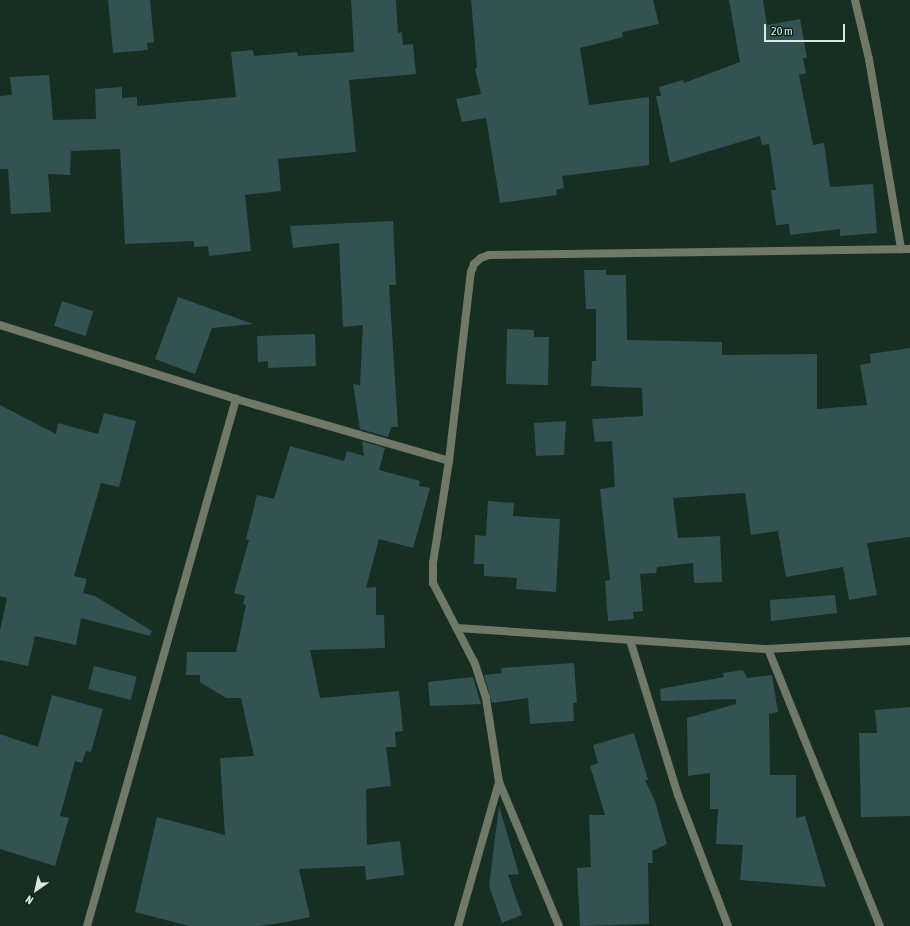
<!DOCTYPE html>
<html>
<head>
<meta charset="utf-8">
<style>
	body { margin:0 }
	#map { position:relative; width:910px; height:926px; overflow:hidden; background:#172e23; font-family:"Asap Condensed",sans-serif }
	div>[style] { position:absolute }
	.building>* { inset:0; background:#345252; transform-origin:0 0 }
	.street>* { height:8px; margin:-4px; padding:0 4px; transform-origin:4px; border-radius:4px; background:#707867 }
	span { translate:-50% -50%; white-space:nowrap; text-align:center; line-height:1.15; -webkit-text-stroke:3px #0d241a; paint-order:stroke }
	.north { position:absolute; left:16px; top:870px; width:40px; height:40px; -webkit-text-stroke:3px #0d241a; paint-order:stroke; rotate:214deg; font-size:11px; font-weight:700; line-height:16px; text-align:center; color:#d9e7e0 }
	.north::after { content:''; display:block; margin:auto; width:14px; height:18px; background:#d9e7e0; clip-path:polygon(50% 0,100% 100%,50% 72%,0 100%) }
	.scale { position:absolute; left:764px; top:24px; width:81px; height:18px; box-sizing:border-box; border:2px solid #d9e7e0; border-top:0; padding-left:5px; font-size:12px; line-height:14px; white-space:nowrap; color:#d9e7e0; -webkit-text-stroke:3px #0d241a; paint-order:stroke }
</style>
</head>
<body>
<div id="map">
	<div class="building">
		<i style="clip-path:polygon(108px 0,150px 0,154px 42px,147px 43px,148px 50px,113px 53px)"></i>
		<i style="clip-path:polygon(351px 0,396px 0,398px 33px,402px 32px,403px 45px,413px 44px,416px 74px,349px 80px,356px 152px,278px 159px,281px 191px,245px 195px,251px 251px,209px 256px,208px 246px,194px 247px,194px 241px,125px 244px,120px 149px,71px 151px,70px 175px,48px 174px,51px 212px,11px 214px,8px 169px,0 169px,0 96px,12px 95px,10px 77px,49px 75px,53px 120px,96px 119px,95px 89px,122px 87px,122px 98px,137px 97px,137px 106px,236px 97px,231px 52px,253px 50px,254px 56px,297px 52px,298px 56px,354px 52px)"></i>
		<i style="clip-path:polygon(471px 0,653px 0,659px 24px,622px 32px,623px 37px,580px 48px,589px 105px,649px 97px,649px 165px,562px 176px,564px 188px,556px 190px,557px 195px,500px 203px,486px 118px,462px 122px,456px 99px,481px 94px,475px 69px,477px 68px)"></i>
		<i style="clip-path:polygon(729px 0,763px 0,767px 25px,800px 19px,807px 58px,803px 58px,806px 73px,799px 75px,813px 145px,824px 143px,830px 187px,873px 184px,877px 233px,840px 236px,840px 229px,790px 235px,789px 224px,776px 225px,771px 190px,776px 190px,769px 144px,762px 145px,760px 136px,670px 163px,656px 96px,661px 96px,659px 87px,683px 80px,684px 83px,740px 62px)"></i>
		<i style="clip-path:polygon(393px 221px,396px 285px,389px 285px,398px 427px,391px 427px,388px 437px,360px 429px,353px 384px,360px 385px,363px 325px,343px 327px,339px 243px,293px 248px,290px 226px)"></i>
		<i style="clip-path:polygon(584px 270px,606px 270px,606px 275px,626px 275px,627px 340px,722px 342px,722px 355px,817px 354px,817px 409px,867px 405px,860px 365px,871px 363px,870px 354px,910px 348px,910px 537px,867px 543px,877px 595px,849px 600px,843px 567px,786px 577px,778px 531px,751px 535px,745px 493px,673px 498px,678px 538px,720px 536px,722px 582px,694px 583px,693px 563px,657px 567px,656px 573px,640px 574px,643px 611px,633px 612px,634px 619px,608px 621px,605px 581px,610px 580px,600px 489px,615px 487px,612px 441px,595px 442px,592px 419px,643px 416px,642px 388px,591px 386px,592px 361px,596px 361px,596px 309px,586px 309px)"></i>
		<i style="clip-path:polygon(178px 297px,253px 324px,212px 328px,195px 374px,155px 359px)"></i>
		<i style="left:62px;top:301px;width:33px;height:26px;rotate:18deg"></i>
		<i style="clip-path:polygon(507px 329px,534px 330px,534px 337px,549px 337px,548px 385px,506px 384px)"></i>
		<i style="clip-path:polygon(315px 334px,316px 366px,268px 368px,268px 361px,258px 362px,257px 336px)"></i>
		<i style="clip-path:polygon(0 405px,56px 434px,58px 423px,98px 434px,104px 413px,136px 421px,119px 487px,101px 483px,74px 576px,87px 579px,83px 593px,95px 596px,152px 631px,150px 636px,81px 618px,76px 645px,35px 636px,28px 666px,0 660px,0 631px,7px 598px,0 596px)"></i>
		<i style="clip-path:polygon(566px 421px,564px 455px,536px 456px,534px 423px)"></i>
		<i style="clip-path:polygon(362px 441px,385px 448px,379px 470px,420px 481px,419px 486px,430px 488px,413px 548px,379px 539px,366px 588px,376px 587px,376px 615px,384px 615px,385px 648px,310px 650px,320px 698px,399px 691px,403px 731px,395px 732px,396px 747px,386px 747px,391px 786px,366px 789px,367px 845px,400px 841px,404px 875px,366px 880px,365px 866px,299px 869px,310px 917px,281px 923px,258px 926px,189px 926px,135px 912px,157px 817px,225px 835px,220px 758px,254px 756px,241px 698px,226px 698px,200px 682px,200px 675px,186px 675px,187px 652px,236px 652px,246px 605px,243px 604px,245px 596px,234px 593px,249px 540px,246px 539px,257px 495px,274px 499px,290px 446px,344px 461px,347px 451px,364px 456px)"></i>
		<i style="clip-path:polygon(488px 501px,514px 503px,513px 516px,560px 519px,556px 592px,516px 589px,517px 578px,484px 576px,484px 564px,474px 564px,475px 535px,486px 536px)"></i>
		<i style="clip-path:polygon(835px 595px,837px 613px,771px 621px,770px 600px)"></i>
		<i style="clip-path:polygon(574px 663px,577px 703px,573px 703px,574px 721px,530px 724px,528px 698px,492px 703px,484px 675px,502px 673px,501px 668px)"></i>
		<i style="left:94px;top:666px;width:44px;height:24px;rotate:14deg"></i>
		<i style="clip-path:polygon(743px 670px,747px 678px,772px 675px,778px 712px,769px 714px,770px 775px,796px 775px,796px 818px,805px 816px,826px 887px,740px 880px,743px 845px,716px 844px,718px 809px,710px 809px,710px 773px,688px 776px,687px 718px,736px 704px,736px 699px,661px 701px,660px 689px,724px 677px,723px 673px)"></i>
		<i style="clip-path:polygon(473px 677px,481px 704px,430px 706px,428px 682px)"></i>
		<i style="clip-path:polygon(52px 695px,103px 709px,91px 752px,86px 751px,82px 763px,75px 761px,60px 816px,69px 818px,55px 866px,0 849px,0 734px,38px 747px)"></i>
		<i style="clip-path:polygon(910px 707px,910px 816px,861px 817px,859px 733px,877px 733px,875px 710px)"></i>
		<i style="clip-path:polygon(634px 733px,648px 780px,645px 780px,655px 801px,667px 844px,652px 851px,653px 863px,648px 863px,649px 924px,580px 926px,577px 868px,591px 867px,589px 815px,605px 815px,590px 766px,598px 763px,593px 745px)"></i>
		<i style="clip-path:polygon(499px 806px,519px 874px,508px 875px,522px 915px,502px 923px,489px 886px)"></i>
	</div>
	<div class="street">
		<i style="left:855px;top:0;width:61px;rotate:76.7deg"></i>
		<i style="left:869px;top:59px;width:193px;rotate:80.4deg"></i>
		<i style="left:0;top:325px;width:247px;rotate:17.4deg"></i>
		<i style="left:236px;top:399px;width:222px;rotate:16.2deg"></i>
		<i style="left:457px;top:628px;width:312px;rotate:3.9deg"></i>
		<i style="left:768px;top:649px;width:142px;rotate:-3.2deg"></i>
		<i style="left:630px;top:640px;width:162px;rotate:72.8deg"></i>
		<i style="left:678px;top:795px;width:140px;rotate:69.1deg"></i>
		<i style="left:768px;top:649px;width:299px;rotate:68deg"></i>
		<i style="left:87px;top:926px;width:548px;rotate:-74.21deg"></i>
		<i style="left:458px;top:926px;width:150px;rotate:-74.1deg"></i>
		<i style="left:559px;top:926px;width:156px;rotate:-112.6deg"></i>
		<i style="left:499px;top:782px;width:85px;rotate:-98.8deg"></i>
		<i style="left:486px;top:698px;width:38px;rotate:-108deg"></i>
		<i style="left:474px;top:662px;width:89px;rotate:-117.4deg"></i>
		<i style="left:433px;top:583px;width:20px;rotate:-90deg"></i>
		<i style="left:433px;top:563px;width:103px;rotate:-81.1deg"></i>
		<i style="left:449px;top:461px;width:190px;rotate:-83.4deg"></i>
		<i style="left:471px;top:272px;width:9px;rotate:-69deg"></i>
		<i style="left:474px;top:264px;width:9px;rotate:-41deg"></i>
		<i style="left:481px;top:258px;width:9px;rotate:-21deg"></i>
		<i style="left:489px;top:255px;width:421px;rotate:-0.8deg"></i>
	</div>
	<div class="north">N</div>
	<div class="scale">20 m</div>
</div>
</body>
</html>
